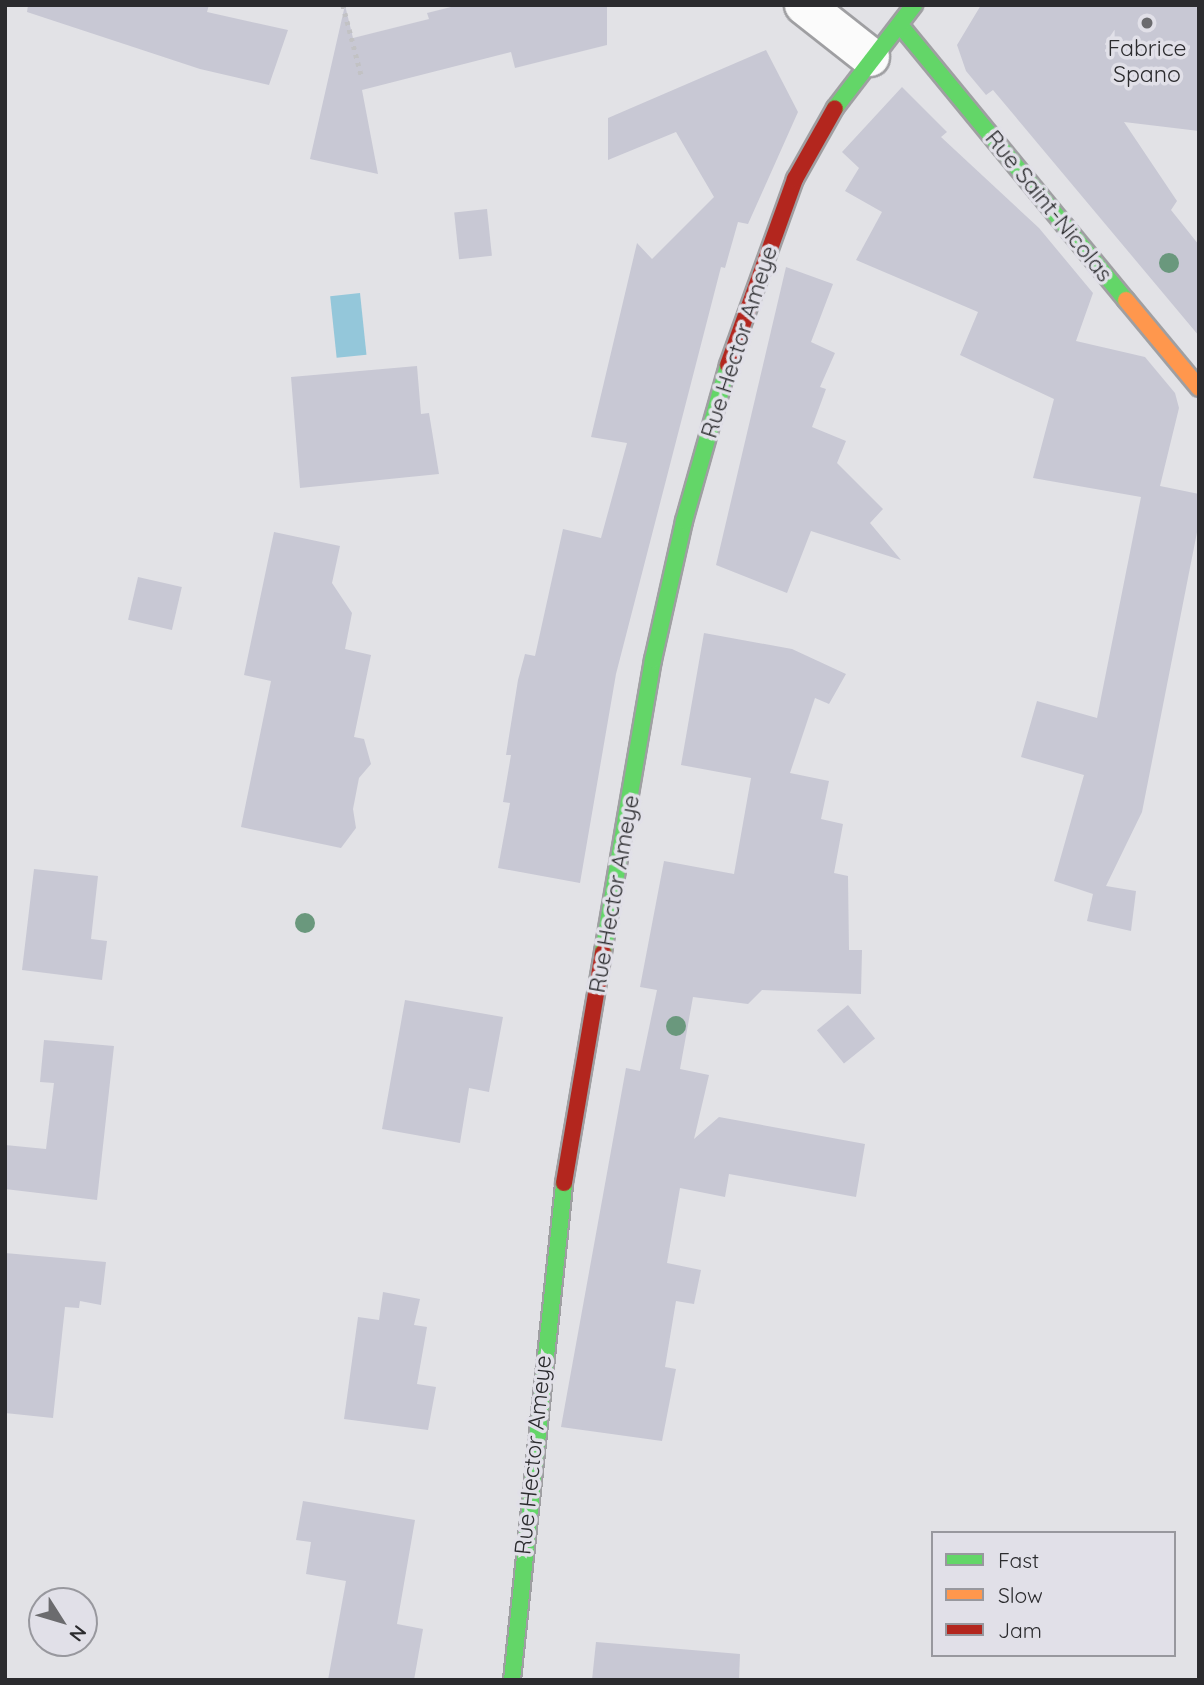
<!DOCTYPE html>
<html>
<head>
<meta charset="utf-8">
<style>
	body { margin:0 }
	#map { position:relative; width:1204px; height:1685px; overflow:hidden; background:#e2e2e6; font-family:Quicksand,sans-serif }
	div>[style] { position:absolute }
	.water>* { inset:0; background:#94c7da; transform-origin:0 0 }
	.building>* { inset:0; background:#c8c8d4; transform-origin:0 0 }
	.path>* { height:4.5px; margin-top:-2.25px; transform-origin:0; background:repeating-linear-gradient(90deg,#c2c2c4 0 3.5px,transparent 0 8.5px) }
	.roads { filter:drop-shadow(2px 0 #9f9fa2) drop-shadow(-2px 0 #9f9fa2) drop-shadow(0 2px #9f9fa2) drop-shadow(0 -2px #9f9fa2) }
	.street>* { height:38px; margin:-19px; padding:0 19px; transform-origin:19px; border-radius:19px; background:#fbfbfb }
	.fast>* { height:16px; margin:-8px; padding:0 8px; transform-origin:8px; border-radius:8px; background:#63d668 }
	.slow>* { height:16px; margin:-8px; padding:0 8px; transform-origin:8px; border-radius:8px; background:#ff974d }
	.jam>* { height:16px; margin:-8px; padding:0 8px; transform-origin:8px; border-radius:8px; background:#b3261e }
	.trees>* { width:20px; height:20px; margin:-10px; border-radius:50%; background:#6a987d }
	.dots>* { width:19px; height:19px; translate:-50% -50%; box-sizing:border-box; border:4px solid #e1e0e8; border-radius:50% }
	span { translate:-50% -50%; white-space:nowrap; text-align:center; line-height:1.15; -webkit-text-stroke:7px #e1e0e8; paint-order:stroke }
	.poi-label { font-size:23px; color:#2b2b2e }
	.street-label { font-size:23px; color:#2b2b2e }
	.frame { position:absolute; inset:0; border:7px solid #2b2b2e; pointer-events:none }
	.legend { position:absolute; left:931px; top:1531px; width:245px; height:126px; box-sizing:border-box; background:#e1e0e8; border:2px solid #98989e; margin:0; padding:9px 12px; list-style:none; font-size:21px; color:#2b2b2e }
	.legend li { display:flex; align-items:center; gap:14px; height:35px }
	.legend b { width:35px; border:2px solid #98989e }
	.north { position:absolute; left:28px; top:1587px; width:70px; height:70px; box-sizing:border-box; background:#e1e0e8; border:2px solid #98989e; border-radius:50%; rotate:127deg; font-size:19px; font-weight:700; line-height:28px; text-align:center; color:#2b2b2e }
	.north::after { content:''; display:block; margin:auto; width:24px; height:32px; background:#6b6b6e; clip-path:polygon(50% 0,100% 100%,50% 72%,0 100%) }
</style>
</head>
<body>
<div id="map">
	<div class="water">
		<i style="left:360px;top:293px;width:62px;height:30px;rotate:84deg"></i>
	</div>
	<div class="building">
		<i style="clip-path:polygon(28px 5px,209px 5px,207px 12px,288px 30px,269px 85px,200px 69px,27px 12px)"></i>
		<i style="clip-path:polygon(345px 5px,353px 38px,429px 19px,427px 13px,459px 5px,607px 5px,607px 45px,515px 68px,511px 52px,362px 90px,378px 174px,310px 159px)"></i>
		<i style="clip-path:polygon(981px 5px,1199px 5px,1199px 131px,1124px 122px,1177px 201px,1171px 210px,1199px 245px,1199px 336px,993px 90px,986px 95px,966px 71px,957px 45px)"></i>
		<i style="clip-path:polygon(766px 50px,798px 112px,748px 224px,738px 222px,725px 268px,721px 267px,616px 674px,580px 883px,498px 868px,510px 803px,503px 802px,511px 755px,506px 755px,518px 680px,525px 654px,535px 656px,563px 529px,601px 538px,627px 443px,591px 437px,637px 243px,652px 259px,714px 197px,676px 132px,608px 160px,608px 118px)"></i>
		<i style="clip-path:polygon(902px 87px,947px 132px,941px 137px,1039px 228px,1093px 293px,1076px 341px,1145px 357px,1175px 393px,1179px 408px,1160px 486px,1199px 494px,1199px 522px,1142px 812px,1106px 886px,1136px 891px,1131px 931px,1087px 921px,1093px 894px,1054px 881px,1084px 775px,1021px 757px,1037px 701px,1097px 718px,1141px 497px,1033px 478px,1054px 399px,960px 355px,978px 312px,856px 260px,882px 212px,845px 191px,859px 168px,842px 152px)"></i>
		<i style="left:487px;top:209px;width:47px;height:33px;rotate:84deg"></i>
		<i style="clip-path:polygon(786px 267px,833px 284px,811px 342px,835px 353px,820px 387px,826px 389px,812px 427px,846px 441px,837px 463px,883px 509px,870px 523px,901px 560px,811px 531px,787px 593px,716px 565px)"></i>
		<i style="clip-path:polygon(417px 366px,421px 414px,429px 413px,439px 474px,300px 488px,291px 377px)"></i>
		<i style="clip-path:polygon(274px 532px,340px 546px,332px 583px,352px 613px,345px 649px,371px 655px,354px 737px,364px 739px,371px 764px,359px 778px,353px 809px,356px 828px,341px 848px,241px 827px,271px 681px,244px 675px)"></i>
		<i style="left:138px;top:577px;width:45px;height:44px;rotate:13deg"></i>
		<i style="clip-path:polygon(704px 633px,792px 649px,846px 674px,829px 704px,815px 698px,790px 773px,829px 781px,821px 819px,843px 824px,834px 873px,848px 876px,849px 950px,862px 950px,861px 994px,762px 990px,748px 1004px,693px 997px,680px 1069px,709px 1075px,694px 1139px,719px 1117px,865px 1144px,856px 1197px,729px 1174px,725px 1197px,680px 1188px,667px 1263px,701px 1270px,694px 1304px,676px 1301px,665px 1367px,676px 1369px,662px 1441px,561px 1427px,626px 1068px,640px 1071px,657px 990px,640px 987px,664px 861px,734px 874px,751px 778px,681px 765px)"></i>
		<i style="clip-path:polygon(34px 869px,98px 876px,91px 939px,107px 941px,102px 980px,22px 970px)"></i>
		<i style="clip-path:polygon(405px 1000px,503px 1017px,489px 1092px,469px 1088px,460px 1143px,382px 1129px)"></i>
		<i style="left:848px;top:1005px;width:43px;height:40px;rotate:51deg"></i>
		<i style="clip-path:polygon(44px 1040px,114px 1046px,97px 1200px,5px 1189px,5px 1145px,46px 1149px,54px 1083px,40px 1082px)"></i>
		<i style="clip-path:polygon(5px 1253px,106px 1262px,101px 1305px,80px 1301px,79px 1308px,65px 1307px,53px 1418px,5px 1413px)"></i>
		<i style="clip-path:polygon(383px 1292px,420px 1299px,414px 1325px,427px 1327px,417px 1384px,436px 1387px,428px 1430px,344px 1419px,358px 1317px,379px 1320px)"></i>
		<i style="clip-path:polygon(303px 1501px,415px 1520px,397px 1624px,423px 1629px,414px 1680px,328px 1680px,346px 1581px,306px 1574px,311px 1542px,296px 1540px)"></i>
		<i style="clip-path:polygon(596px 1642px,740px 1654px,739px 1680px,592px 1680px)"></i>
	</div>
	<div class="path">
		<i style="left:343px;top:5px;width:75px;rotate:75.4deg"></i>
	</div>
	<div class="roads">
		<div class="street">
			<i style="left:804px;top:5px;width:84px;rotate:38.2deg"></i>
		</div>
		<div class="fast">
			<i style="left:900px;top:25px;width:356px;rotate:50.6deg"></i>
			<i style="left:835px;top:108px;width:130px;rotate:-52.5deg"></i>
			<i style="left:603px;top:952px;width:296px;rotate:-80.3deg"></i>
			<i style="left:653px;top:660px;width:142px;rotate:-77.4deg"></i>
			<i style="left:684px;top:521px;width:162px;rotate:-74.2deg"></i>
			<i style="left:512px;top:1680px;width:500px;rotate:-84deg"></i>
		</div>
		<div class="slow">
			<i style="left:1126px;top:300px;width:114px;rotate:50.3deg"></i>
		</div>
		<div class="jam">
			<i style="left:728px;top:365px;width:198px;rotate:-70.2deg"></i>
			<i style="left:795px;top:179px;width:81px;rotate:-60.6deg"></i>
			<i style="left:564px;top:1183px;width:234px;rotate:-80.4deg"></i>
		</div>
	</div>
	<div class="trees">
		<i style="left:1169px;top:263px"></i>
		<i style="left:305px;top:923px"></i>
		<i style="left:676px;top:1026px"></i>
	</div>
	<div class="dots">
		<i style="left:1147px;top:23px;background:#6b6b6e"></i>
	</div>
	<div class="poi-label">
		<span style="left:1147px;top:61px">Fabrice<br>Spano</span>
	</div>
	<div class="street-label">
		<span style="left:1049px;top:206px;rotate:51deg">Rue Saint-Nicolas</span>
		<span style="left:739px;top:342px;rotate:-72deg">Rue Hector Ameye</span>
		<span style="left:614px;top:894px;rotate:-80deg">Rue Hector Ameye</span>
		<span style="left:533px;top:1455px;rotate:-84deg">Rue Hector Ameye</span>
	</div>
	<div class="frame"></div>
	<ul class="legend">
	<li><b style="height:9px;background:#63d668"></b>Fast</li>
	<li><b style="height:9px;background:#ff974d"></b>Slow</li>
	<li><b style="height:9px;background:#b3261e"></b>Jam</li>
	</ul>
	<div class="north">N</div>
</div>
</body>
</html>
